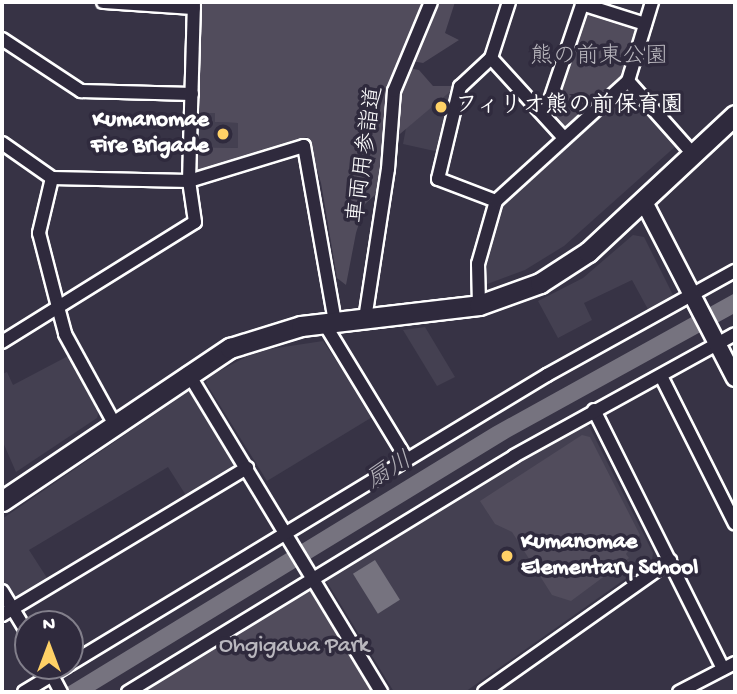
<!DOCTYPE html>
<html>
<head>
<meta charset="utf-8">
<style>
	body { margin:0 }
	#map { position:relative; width:737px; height:694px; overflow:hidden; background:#373345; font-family:"Gochi Hand","Klee One",sans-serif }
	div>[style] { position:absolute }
	.built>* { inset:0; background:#444051 }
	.green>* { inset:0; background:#514c5c }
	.water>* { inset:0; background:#76737f; transform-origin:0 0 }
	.roads { filter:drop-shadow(2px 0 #fff) drop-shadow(-2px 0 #fff) drop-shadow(0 2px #fff) drop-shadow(0 -2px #fff) }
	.minor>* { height:12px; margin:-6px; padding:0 6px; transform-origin:6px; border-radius:6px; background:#2f2a3d }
	.tertiary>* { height:16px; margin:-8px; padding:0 8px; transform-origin:8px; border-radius:8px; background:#2f2a3d }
	.primary>* { height:19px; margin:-9.5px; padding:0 9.5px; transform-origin:9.5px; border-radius:9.5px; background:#2f2a3d }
	.dots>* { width:19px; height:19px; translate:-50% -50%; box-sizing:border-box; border:4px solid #2f2a3d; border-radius:50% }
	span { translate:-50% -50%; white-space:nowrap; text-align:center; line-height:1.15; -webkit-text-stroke:7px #2f2a3d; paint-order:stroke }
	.park-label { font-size:23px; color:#b9b7be }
	.poi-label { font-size:23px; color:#fff; font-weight:700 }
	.left { translate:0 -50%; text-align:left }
	.right { translate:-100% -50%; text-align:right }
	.street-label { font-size:23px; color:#fff }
	.water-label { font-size:24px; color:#b4b2b9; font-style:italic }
	.frame { position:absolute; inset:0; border:4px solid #fff; pointer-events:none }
	.north { position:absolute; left:14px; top:610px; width:70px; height:70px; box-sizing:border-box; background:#2f2a3d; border:2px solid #827f8b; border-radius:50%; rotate:0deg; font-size:19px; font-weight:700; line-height:28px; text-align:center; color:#fff }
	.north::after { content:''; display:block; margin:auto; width:24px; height:32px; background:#ffd166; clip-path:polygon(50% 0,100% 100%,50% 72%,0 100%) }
</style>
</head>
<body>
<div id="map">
	<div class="built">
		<i style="clip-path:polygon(457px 86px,439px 152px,403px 144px,406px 128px)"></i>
		<i style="clip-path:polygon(623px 90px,631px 91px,677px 145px,564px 246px,525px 270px,482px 286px,482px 265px,500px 205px)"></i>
		<i style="clip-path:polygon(197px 113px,216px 113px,216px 122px,238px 123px,238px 148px,195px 147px)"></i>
		<i style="clip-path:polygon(633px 235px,644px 237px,673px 295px,671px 302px,650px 313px,632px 280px,584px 303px,592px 320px,558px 338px,538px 301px,583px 278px)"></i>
		<i style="clip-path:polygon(425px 327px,455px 377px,437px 386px,403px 330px)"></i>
		<i style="clip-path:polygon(323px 341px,374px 416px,267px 481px,206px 383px,208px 377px,257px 351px)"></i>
		<i style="clip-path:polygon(70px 355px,100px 408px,97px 418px,16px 472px,2px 440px,2px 374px,7px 372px,13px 385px)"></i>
		<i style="clip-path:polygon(189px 391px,194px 392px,235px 459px,233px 469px,187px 497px,168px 467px,29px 550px,49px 581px,20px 598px,10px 597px,2px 583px,2px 519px)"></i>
		<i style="clip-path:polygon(582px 424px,589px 426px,653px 553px,652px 560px,465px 692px,394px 692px,327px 582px,329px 577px)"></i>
	</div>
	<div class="green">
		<i style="clip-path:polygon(201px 2px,455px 2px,445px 33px,459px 40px,423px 63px,412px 61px,409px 68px,419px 70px,433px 86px,457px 86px,388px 144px,377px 193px,365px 204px,356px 233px,346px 285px,337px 278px,321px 183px,307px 137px,201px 172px,195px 167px,195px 147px,238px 148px,238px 123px,215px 122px,215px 113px,197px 113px)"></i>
		<i style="clip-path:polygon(588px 10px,638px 30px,623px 78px,565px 127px,553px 111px,583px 12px)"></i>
		<i style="clip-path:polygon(582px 435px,590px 437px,640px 535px,626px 554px,629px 558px,571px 601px,552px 595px,512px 532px,495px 524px,480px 501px)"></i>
		<i style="clip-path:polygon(304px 589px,313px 591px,375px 692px,138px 692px)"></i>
	</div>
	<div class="water">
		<i style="clip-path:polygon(735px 293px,735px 313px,510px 437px,92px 692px,59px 692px,493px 427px)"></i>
		<i style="left:375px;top:560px;width:47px;height:26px;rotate:58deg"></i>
	</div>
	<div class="roads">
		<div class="minor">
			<i style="left:103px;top:2px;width:91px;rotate:3.8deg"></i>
			<i style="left:582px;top:4px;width:66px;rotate:17.6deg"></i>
			<i style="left:2px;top:39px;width:95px;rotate:33.4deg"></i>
			<i style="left:81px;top:91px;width:111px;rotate:1.5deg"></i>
			<i style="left:491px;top:58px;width:108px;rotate:47.6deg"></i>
			<i style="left:628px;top:81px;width:98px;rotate:48.3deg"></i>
			<i style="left:545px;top:115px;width:119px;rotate:-71.4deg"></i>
			<i style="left:2px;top:143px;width:61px;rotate:35deg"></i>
			<i style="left:52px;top:178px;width:137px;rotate:1.3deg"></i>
			<i style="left:189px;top:181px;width:120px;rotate:-16.9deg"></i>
			<i style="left:304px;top:146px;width:179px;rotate:80deg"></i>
			<i style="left:52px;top:178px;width:57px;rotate:103.3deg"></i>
			<i style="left:39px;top:233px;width:76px;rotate:75.6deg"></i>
			<i style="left:58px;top:307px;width:28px;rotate:75deg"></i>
			<i style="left:65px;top:334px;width:102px;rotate:61.2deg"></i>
			<i style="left:496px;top:201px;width:62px;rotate:-159.2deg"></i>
			<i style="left:438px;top:179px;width:95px;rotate:-76.6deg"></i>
			<i style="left:460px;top:87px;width:42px;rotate:-43.1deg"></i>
			<i style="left:491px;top:58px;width:59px;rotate:-72.2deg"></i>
			<i style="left:479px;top:305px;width:41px;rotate:-91.4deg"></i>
			<i style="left:478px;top:264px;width:66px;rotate:-74.1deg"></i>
			<i style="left:496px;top:201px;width:178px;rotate:-42.3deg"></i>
			<i style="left:628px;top:81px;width:83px;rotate:-73.1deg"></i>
			<i style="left:365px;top:319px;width:152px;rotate:-81.3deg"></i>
			<i style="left:388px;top:169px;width:78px;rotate:-85.6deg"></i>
			<i style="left:394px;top:91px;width:96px;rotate:-67.4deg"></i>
			<i style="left:324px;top:323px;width:158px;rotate:58.7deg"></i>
			<i style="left:2px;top:342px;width:227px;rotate:-31.9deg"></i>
			<i style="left:195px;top:222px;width:41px;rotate:-98.3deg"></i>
			<i style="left:189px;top:181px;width:179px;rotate:-88.4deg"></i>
			<i style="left:188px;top:373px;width:373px;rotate:58.8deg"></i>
			<i style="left:661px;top:376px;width:165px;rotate:63.4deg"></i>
			<i style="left:594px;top:410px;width:289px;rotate:63.5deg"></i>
			<i style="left:2px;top:591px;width:50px;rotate:58.8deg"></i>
			<i style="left:2px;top:615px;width:286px;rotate:-31deg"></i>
			<i style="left:70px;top:664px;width:558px;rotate:-31.21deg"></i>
			<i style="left:547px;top:375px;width:215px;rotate:-29deg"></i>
			<i style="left:47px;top:666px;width:30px;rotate:62deg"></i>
			<i style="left:24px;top:692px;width:50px;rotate:-31.2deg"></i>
			<i style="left:128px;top:692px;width:452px;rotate:-31.4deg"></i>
			<i style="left:514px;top:456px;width:252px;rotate:-28.9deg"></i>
			<i style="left:484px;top:692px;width:228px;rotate:-35.2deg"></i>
			<i style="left:679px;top:692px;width:63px;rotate:-27.4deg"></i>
		</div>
		<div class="tertiary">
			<i style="left:644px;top:202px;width:198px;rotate:62.7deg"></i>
		</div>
		<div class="primary">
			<i style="left:2px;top:501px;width:275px;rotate:-33.9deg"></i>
			<i style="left:230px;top:348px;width:74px;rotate:-17.2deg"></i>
			<i style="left:301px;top:326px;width:179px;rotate:-6.7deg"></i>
			<i style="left:479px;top:305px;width:65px;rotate:-19.8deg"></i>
			<i style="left:540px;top:283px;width:57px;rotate:-32.9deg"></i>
			<i style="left:588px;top:252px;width:201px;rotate:-43deg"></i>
		</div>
	</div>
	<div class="dots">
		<i style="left:441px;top:107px;background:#ffd166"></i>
		<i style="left:223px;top:134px;background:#ffd166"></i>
		<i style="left:507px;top:556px;background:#ffd166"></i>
	</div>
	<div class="park-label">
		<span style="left:599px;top:58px">熊の前東公園</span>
		<span style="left:294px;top:647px">Ohgigawa Park</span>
	</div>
	<div class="poi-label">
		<span class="left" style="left:455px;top:107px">フィリオ熊の前保育園</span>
		<span class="right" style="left:209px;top:134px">Kumanomae<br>Fire Brigade</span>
		<span class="left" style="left:521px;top:556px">Kumanomae<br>Elementary School</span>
	</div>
	<div class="street-label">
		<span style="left:367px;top:155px;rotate:-82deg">車両用参詣道</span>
	</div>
	<div class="water-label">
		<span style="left:390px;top:472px;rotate:-31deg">扇川</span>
	</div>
	<div class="frame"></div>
	<div class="north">N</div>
</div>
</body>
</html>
